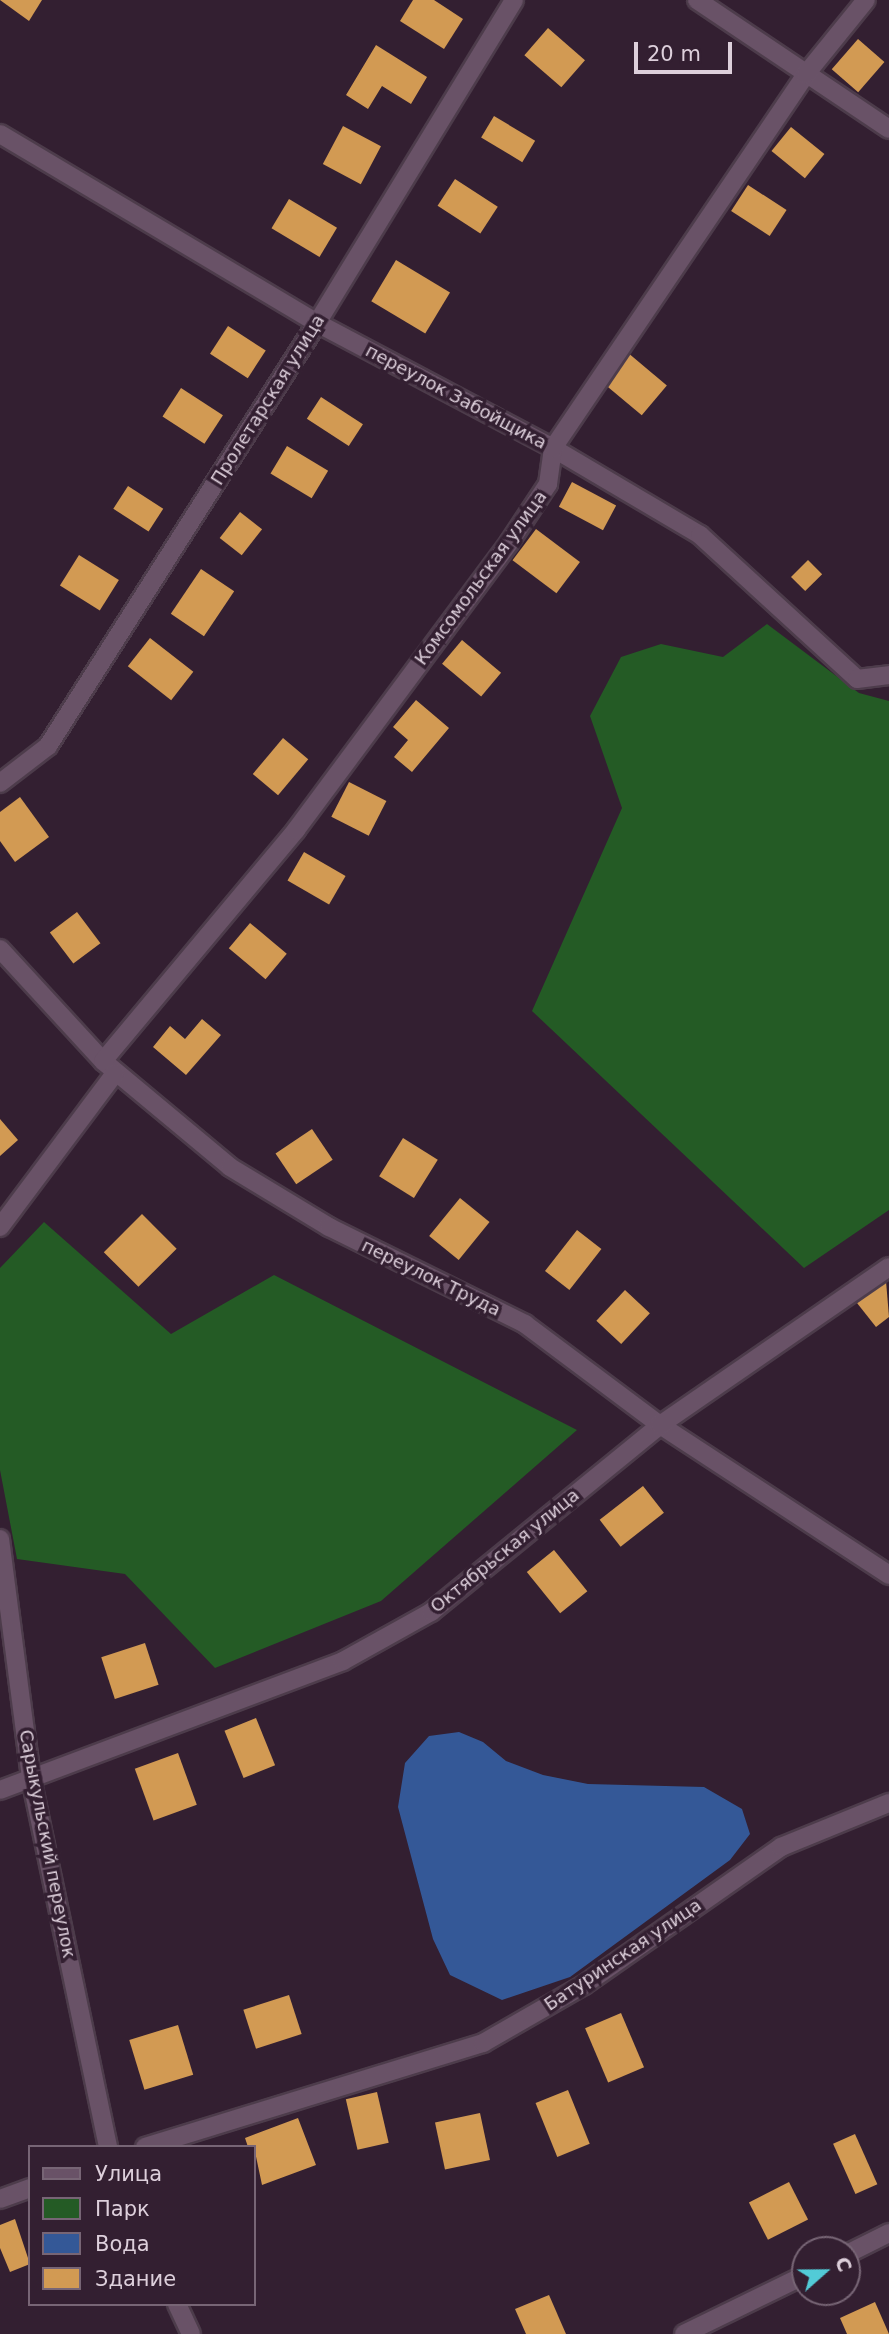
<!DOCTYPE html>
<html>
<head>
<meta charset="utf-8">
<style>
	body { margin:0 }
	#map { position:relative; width:889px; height:2334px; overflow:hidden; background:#331f31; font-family:"DejaVu Sans",sans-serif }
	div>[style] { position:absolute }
	.green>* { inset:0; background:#245b25 }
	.water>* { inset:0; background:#345897 }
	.building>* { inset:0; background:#d29a53; transform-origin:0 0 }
	.roads { filter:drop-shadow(2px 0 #4d3c4b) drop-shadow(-2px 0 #4d3c4b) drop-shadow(0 2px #4d3c4b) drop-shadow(0 -2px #4d3c4b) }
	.minor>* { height:18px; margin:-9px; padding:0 9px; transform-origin:9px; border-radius:9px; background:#695267 }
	span { translate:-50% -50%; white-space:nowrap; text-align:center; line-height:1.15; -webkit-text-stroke:7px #331f31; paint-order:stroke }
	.street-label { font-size:18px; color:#ddcfdb }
	.legend { position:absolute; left:28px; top:2145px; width:228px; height:161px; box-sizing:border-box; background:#331f31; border:2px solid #776575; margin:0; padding:9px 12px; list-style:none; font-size:21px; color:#ddcfdb }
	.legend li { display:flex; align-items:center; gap:14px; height:35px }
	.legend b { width:35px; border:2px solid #776575 }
	.north { position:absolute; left:791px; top:2236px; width:70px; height:70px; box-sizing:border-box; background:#331f31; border:2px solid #776575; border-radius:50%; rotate:69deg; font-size:19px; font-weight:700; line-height:28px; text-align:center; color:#ddcfdb }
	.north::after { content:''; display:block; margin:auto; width:24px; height:32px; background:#52cbd7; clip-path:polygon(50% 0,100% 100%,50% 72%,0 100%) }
	.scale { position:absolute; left:634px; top:42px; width:98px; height:32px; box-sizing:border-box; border:4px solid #ddcfdb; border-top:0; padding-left:9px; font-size:21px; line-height:24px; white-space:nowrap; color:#ddcfdb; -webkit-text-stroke:5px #331f31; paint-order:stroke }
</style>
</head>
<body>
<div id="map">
	<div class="green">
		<i style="clip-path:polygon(767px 624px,859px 693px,889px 701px,889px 1210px,804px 1268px,532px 1011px,622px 808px,590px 716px,621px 657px,661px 644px,723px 657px)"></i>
		<i style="clip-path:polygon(44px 1222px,171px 1334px,274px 1275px,577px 1430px,381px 1601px,215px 1668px,125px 1574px,17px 1559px,0 1470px,0 1268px)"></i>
	</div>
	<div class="water">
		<i style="clip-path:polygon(459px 1732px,483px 1742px,506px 1761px,543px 1775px,588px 1784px,704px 1787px,742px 1809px,750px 1834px,730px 1860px,570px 1977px,502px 2000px,450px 1975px,433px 1939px,398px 1807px,405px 1763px,429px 1736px)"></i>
	</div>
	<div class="building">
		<i style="clip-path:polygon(0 0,42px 0,29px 21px)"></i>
		<i style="clip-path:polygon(413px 0,434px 0,463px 19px,444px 49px,400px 21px)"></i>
		<i style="left:548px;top:28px;width:49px;height:36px;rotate:41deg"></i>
		<i style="left:858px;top:39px;width:35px;height:40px;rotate:41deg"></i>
		<i style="clip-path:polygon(376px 45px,427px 77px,411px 104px,382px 86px,368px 109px,346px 95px)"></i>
		<i style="left:494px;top:116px;width:48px;height:25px;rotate:31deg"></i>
		<i style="left:343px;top:126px;width:43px;height:43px;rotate:28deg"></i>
		<i style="left:791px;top:127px;width:43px;height:31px;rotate:39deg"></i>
		<i style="left:455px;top:179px;width:51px;height:32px;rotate:33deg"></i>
		<i style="left:748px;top:185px;width:46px;height:31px;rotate:33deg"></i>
		<i style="left:289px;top:199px;width:56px;height:34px;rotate:31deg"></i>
		<i style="left:396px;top:260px;width:63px;height:48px;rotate:31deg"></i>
		<i style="left:228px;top:326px;width:45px;height:33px;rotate:33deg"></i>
		<i style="left:627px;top:352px;width:52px;height:39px;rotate:40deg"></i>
		<i style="left:181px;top:388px;width:50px;height:34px;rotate:33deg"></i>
		<i style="left:321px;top:397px;width:50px;height:26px;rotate:33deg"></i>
		<i style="left:287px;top:446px;width:48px;height:32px;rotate:31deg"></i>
		<i style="left:572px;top:482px;width:50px;height:28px;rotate:28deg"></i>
		<i style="left:128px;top:486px;width:42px;height:27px;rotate:33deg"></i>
		<i style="left:240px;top:512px;width:28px;height:33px;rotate:38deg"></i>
		<i style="left:536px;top:529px;width:55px;height:39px;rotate:37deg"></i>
		<i style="left:79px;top:555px;width:47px;height:36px;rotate:32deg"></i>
		<i style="left:808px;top:560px;width:20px;height:24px;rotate:45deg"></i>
		<i style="left:201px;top:569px;width:40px;height:54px;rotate:34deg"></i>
		<i style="left:150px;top:638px;width:55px;height:36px;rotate:38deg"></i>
		<i style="left:462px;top:640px;width:51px;height:31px;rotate:40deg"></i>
		<i style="clip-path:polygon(416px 700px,449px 728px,412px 772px,394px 757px,408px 740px,393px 727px)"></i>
		<i style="left:283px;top:738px;width:33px;height:47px;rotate:40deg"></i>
		<i style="left:349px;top:782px;width:42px;height:39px;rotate:27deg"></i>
		<i style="clip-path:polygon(20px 797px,49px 837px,15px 862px,0 841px,0 812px)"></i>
		<i style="left:304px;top:852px;width:48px;height:33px;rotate:30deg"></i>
		<i style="left:77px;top:912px;width:39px;height:34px;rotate:53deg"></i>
		<i style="left:250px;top:923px;width:48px;height:33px;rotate:40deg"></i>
		<i style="clip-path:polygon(202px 1019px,221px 1035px,186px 1075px,153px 1047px,170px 1026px,185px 1039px)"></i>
		<i style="clip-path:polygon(0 1119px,18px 1140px,0 1156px)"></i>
		<i style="left:312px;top:1129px;width:37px;height:44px;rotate:56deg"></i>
		<i style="left:403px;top:1138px;width:41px;height:45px;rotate:32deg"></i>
		<i style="left:460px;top:1198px;width:38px;height:49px;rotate:39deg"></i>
		<i style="left:142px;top:1214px;width:49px;height:54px;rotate:45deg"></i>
		<i style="left:577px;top:1230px;width:31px;height:52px;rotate:38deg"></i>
		<i style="clip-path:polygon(886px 1281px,889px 1317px,876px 1327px,857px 1303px)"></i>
		<i style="left:625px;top:1290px;width:34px;height:42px;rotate:43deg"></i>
		<i style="left:643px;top:1486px;width:34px;height:55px;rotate:52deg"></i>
		<i style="left:554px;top:1550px;width:53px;height:35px;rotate:51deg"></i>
		<i style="left:145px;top:1643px;width:44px;height:46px;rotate:72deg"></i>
		<i style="left:256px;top:1718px;width:51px;height:34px;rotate:68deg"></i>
		<i style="left:178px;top:1753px;width:55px;height:46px;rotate:70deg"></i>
		<i style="left:289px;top:1995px;width:41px;height:48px;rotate:72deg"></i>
		<i style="left:621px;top:2013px;width:59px;height:39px;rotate:67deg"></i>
		<i style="left:178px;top:2025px;width:52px;height:51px;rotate:73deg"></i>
		<i style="left:568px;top:2090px;width:58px;height:35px;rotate:68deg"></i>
		<i style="left:377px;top:2092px;width:52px;height:32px;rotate:77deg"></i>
		<i style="left:480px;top:2113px;width:48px;height:46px;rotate:78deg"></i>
		<i style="clip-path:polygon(298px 2118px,316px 2165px,262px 2185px,254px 2147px,248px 2147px,245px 2138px)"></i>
		<i style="left:855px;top:2134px;width:55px;height:24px;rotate:66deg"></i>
		<i style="left:789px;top:2182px;width:42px;height:45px;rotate:63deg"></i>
		<i style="clip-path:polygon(15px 2219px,30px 2264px,10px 2272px,0 2248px,0 2225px)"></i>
		<i style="clip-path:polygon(549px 2295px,566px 2334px,526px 2334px,515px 2309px)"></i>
		<i style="clip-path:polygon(875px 2302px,889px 2334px,847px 2334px,840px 2318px)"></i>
	</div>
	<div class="roads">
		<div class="minor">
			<i style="left:697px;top:0;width:231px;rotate:33.9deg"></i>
			<i style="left:0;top:134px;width:369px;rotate:30.8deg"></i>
			<i style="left:317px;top:323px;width:267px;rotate:27.9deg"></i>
			<i style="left:553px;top:448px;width:171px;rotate:30.6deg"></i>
			<i style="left:700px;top:535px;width:213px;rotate:42.5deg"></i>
			<i style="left:857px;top:679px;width:32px;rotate:-7deg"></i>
			<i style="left:0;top:783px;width:61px;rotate:-37.6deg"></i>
			<i style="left:48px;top:746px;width:501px;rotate:-57.55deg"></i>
			<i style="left:317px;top:323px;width:378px;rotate:-58.6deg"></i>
			<i style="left:0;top:949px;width:152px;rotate:47.4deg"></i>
			<i style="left:103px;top:1061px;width:165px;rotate:39.8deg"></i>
			<i style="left:230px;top:1167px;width:116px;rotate:31.2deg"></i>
			<i style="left:329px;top:1227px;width:219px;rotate:26.3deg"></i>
			<i style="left:525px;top:1324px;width:169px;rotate:36.8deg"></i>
			<i style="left:660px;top:1425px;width:274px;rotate:33.2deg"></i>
			<i style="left:103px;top:1061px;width:301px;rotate:-50.1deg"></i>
			<i style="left:296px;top:830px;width:357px;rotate:-53.4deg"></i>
			<i style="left:509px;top:543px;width:71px;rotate:-56.5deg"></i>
			<i style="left:548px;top:484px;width:36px;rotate:-82deg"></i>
			<i style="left:553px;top:448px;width:452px;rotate:-55.9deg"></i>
			<i style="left:806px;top:74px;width:95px;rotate:-51deg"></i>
			<i style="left:0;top:1227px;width:192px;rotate:-53.2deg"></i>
			<i style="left:0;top:1539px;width:241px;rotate:82.6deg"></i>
			<i style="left:31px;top:1778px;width:377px;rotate:78.2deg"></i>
			<i style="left:0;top:1790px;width:366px;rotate:-20.6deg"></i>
			<i style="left:343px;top:1661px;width:101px;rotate:-29.1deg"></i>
			<i style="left:431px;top:1612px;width:296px;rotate:-39.2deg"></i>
			<i style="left:660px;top:1425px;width:278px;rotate:-34.6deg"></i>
			<i style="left:145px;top:2147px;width:354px;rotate:-17.1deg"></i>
			<i style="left:483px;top:2043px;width:116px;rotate:-29.9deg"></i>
			<i style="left:584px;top:1985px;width:241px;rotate:-35deg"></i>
			<i style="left:781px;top:1847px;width:117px;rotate:-22.2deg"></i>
			<i style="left:0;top:2199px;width:32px;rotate:-20deg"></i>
			<i style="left:847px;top:2254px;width:47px;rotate:-26.6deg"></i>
			<i style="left:177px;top:2304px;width:33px;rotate:65deg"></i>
			<i style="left:684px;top:2334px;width:135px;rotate:-26deg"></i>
		</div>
	</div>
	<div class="street-label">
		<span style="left:456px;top:397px;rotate:28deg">переулок Забойщика</span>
		<span style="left:268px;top:400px;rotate:-58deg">Пролетарская улица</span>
		<span style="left:481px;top:578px;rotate:-54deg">Комсомольская улица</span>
		<span style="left:431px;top:1278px;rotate:26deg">переулок Труда</span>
		<span style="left:505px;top:1551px;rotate:-39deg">Октябрьская улица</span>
		<span style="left:47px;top:1844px;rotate:79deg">Сарыкульский переулок</span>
		<span style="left:623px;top:1955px;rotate:-34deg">Батуринская улица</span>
	</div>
	<ul class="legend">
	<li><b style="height:9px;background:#695267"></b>Улица</li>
	<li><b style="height:19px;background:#245b25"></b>Парк</li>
	<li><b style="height:19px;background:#345897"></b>Вода</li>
	<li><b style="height:19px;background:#d29a53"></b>Здание</li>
	</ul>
	<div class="north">С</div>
	<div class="scale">20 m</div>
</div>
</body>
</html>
